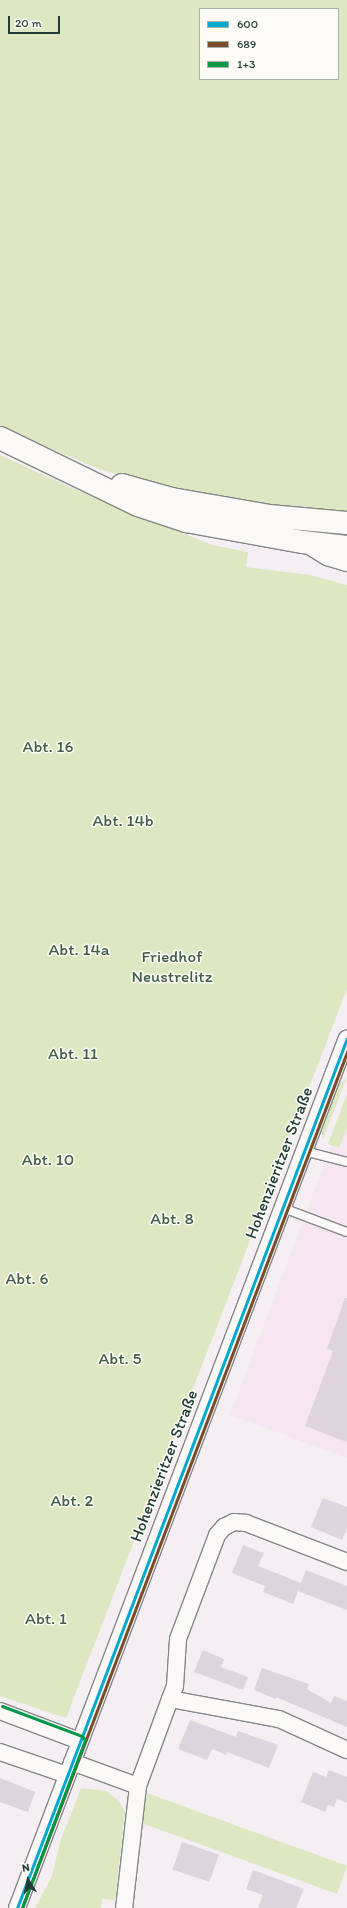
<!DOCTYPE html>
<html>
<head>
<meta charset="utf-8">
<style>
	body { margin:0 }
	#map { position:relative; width:347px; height:1908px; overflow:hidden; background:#f5eef3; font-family:Itim,sans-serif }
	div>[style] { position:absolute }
	.built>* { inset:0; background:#f5e6f2 }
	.green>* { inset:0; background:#dde8c2; transform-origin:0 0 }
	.building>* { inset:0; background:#ddd4dd; transform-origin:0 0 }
	.roads { filter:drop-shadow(1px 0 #858788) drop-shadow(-1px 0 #858788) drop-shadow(0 1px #858788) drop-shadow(0 -1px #858788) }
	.lane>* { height:8px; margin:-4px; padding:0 4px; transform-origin:4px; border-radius:4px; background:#faf9f8 }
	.street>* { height:16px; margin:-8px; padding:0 8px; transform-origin:8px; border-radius:8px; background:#faf9f8 }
	.primary>* { height:22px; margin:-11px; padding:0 11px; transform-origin:11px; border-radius:11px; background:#faf9f8 }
	.bus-1>* { height:3px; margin:-1.5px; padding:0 1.5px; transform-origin:1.5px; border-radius:1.5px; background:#00a9ce }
	.bus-2>* { height:3px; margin:-1.5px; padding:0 1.5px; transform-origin:1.5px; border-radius:1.5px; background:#7a4b2a }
	.bus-3>* { height:3px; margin:-1.5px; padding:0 1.5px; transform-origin:1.5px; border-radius:1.5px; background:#009847 }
	span { translate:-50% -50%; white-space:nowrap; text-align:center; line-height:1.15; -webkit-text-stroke:3px #fdfcf7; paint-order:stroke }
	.park-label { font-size:17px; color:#415e48 }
	.street-label { font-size:17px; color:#1f3d34 }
	.legend { position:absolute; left:199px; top:8px; width:140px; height:72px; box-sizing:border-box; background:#fdfcf7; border:1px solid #a4b0a9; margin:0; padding:5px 7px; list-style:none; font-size:12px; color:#1f3d34 }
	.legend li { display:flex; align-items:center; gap:8px; height:20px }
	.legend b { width:20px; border:1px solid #a4b0a9 }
	.north { position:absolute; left:8px; top:1860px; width:40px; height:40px; -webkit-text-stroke:3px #fdfcf7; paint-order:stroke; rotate:350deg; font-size:11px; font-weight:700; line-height:16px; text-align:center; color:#1f3d34 }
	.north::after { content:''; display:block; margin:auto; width:14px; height:18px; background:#1f3d34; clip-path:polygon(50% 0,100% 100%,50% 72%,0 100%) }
	.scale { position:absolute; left:8px; top:16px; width:52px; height:18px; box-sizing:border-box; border:2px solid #1f3d34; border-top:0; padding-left:5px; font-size:12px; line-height:14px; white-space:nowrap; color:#1f3d34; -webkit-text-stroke:3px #fdfcf7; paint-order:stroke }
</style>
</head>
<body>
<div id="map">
	<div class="built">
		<i style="clip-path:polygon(347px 1103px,347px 1458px,230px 1415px)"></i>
	</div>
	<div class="green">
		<i style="clip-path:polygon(evenodd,0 0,347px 0,347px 515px,273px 509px,159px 487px,99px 469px,0 427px,0 0,200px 9px,338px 9px,338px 79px,200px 79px,200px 9px)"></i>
		<i style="clip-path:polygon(0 455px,74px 489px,212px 545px,248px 552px,246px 567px,310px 575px,347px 585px,347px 989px,66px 1718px,0 1696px)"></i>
		<i style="clip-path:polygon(347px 1077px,323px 1139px,321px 1130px,338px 1085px)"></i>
		<i style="clip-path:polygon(347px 1094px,347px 1128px,339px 1148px,328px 1144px)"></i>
		<i style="clip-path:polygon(81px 1788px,106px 1791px,119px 1801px,125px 1812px,115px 1900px,102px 1899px,101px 1908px,35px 1908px,52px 1876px,60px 1842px)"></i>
		<i style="left:147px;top:1793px;width:213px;height:30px;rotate:20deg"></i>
	</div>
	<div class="building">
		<i style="clip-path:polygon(345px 1298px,347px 1298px,347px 1442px,305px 1426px,333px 1351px,327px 1349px)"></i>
		<i style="clip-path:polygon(323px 1498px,347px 1507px,347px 1528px,342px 1540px,311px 1527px)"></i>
		<i style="clip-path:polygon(243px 1545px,264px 1553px,258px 1566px,301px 1583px,293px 1604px,263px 1592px,265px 1586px,232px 1573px)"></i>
		<i style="clip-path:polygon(306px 1570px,347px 1586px,347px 1610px,298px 1591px)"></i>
		<i style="clip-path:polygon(203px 1650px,224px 1659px,221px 1667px,248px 1677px,243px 1690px,194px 1672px)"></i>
		<i style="clip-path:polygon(262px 1668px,309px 1684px,307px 1689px,331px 1703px,334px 1696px,347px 1701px,347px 1727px,276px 1697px,276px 1699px,254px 1690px)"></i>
		<i style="clip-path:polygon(190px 1720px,236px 1737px,238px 1731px,278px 1745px,269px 1768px,227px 1752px,226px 1755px,212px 1749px,207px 1760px,178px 1749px)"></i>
		<i style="clip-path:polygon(329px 1770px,347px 1777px,347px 1803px,337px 1799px,334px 1807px,328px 1805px,325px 1812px,301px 1802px,313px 1772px,326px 1777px)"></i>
		<i style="clip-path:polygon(0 1778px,35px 1792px,28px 1812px,0 1802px)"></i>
		<i style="left:182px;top:1842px;width:39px;height:29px;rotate:19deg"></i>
		<i style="clip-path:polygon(253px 1870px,304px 1889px,296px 1908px,258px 1908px,263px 1895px,246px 1889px)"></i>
	</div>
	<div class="roads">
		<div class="lane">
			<i style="left:304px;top:1151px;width:44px;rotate:14.3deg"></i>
			<i style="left:283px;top:1208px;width:68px;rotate:20.6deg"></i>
		</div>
		<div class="street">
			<i style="left:306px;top:544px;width:25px;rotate:32deg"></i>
			<i style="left:327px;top:557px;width:21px;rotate:17deg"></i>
			<i style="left:170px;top:1699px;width:14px;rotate:-69deg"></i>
			<i style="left:175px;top:1686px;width:47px;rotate:-86.3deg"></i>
			<i style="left:178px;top:1639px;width:111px;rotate:-69.4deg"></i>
			<i style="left:217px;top:1535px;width:11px;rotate:-49deg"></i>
			<i style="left:224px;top:1527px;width:11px;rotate:-27deg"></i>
			<i style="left:234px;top:1522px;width:12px;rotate:5deg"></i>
			<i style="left:246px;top:1523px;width:108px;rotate:21.1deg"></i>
			<i style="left:0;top:1711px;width:85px;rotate:20.6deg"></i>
			<i style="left:0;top:1752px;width:71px;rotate:18.9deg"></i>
			<i style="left:72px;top:1762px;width:70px;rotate:20deg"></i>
			<i style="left:138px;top:1786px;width:123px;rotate:96.5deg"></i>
			<i style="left:138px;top:1786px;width:93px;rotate:-69.8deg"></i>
			<i style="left:170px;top:1699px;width:111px;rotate:10.4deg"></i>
			<i style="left:279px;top:1719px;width:75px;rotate:24.5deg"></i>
			<i style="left:17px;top:1908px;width:930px;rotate:-69.23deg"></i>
		</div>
		<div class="primary">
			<i style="left:0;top:438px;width:153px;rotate:25.9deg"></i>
			<i style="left:138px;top:505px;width:51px;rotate:18.4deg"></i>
			<i style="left:186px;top:521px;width:119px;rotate:10.2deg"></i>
			<i style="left:303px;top:542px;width:44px;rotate:6.5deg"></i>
			<i style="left:122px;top:485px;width:52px;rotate:15.6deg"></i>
			<i style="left:172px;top:499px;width:98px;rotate:9.9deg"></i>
			<i style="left:269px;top:516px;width:78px;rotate:5.1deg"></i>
		</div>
	</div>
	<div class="bus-1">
		<i style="left:17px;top:1908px;width:930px;rotate:-69.23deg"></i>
	</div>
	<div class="bus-2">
		<i style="left:22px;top:1908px;width:916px;rotate:-69.21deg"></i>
	</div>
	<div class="bus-3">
		<i style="left:2px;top:1706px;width:85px;rotate:20.6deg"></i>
		<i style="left:82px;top:1736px;width:5px;rotate:53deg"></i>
		<i style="left:85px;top:1740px;width:179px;rotate:110.6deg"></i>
	</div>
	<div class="park-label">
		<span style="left:48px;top:747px">Abt. 16</span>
		<span style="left:123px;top:821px">Abt. 14b</span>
		<span style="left:79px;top:950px">Abt. 14a</span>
		<span style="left:172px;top:967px">Friedhof<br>Neustrelitz</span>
		<span style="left:73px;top:1054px">Abt. 11</span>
		<span style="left:48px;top:1160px">Abt. 10</span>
		<span style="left:172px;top:1219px">Abt. 8</span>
		<span style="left:27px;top:1279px">Abt. 6</span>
		<span style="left:120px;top:1359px">Abt. 5</span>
		<span style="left:72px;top:1501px">Abt. 2</span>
		<span style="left:46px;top:1619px">Abt. 1</span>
	</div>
	<div class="street-label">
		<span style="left:279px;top:1163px;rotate:-69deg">Hohenzieritzer Straße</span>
		<span style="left:164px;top:1466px;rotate:-69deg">Hohenzieritzer Straße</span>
	</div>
	<ul class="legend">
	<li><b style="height:5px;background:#00a9ce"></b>600</li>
	<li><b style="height:5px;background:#7a4b2a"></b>689</li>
	<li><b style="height:5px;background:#009847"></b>1+3</li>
	</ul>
	<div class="north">N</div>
	<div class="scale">20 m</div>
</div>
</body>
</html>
